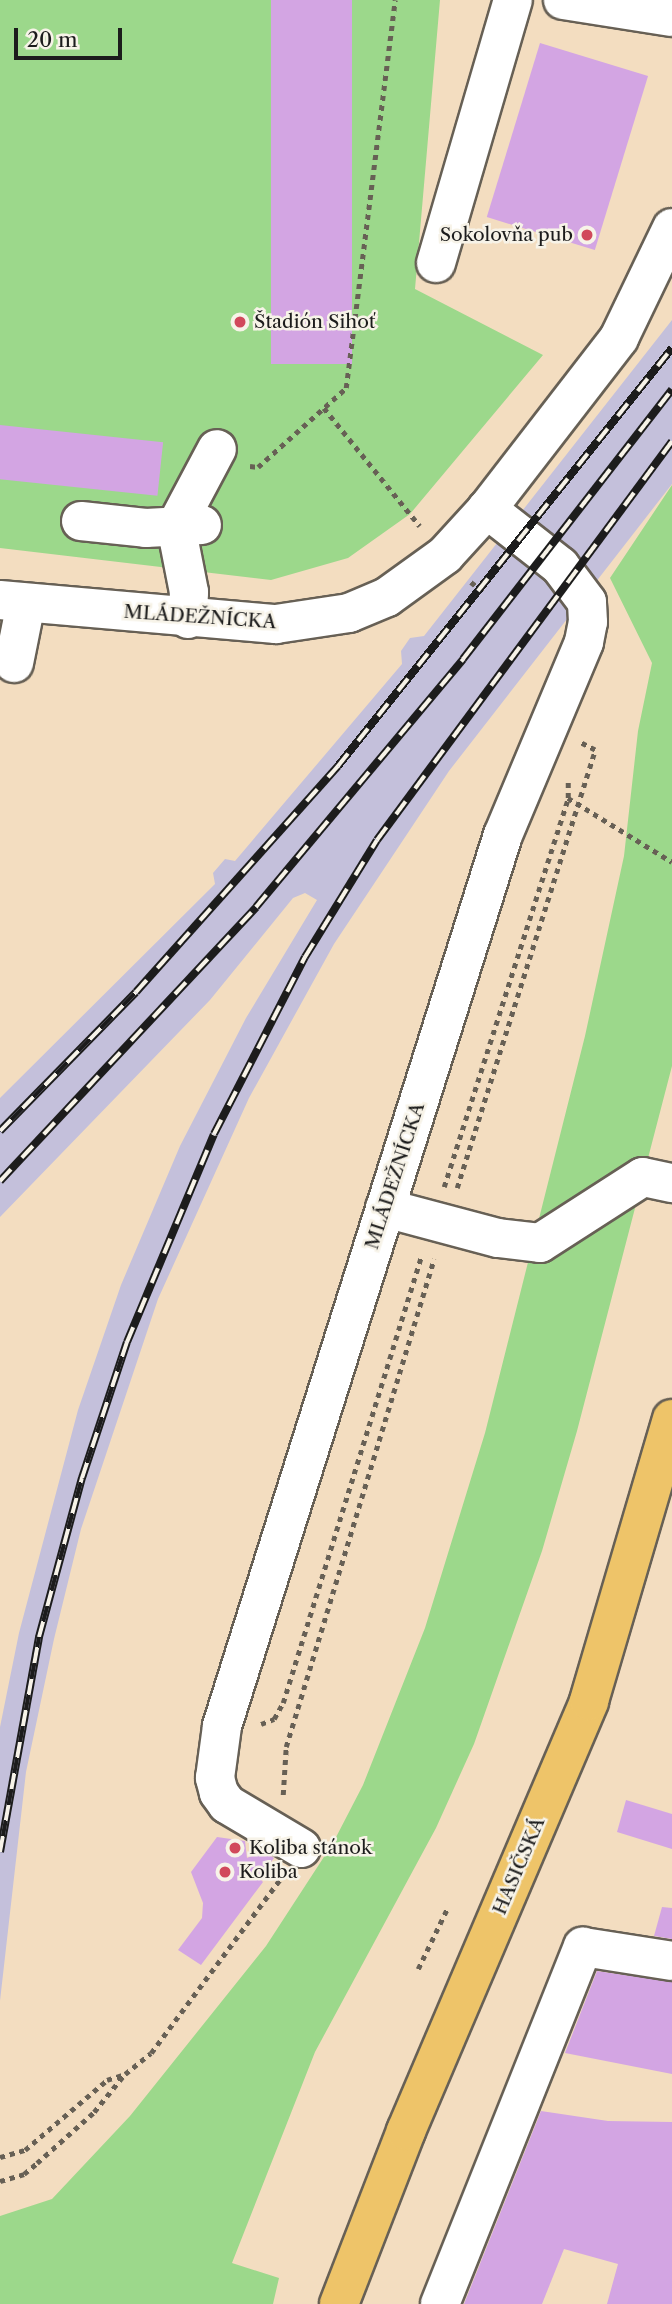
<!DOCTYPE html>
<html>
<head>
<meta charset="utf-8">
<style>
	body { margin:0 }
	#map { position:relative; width:672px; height:2304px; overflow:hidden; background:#f3ddc0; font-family:"Libre Caslon Text",serif }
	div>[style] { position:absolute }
	.industrial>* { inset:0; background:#c4c0db }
	.green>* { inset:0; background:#9cd88b }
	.building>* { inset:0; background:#d3a5e3; transform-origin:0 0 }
	.path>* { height:4.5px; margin-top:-2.25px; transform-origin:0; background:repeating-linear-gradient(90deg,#676055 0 5px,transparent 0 10px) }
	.roads { filter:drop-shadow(2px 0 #676055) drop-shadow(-2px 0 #676055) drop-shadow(0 2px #676055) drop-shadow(0 -2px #676055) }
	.minor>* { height:38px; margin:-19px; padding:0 19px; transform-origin:19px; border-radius:19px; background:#fff }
	.major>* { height:38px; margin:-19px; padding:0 19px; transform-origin:19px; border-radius:19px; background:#eec469 }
	.rail>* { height:8px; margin-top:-4px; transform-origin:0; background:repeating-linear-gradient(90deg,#f7f3e8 0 16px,#1c1c1c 0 32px); box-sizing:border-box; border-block:2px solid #1c1c1c }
	.dots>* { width:19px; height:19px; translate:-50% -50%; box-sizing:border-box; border:4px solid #f7f3e8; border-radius:50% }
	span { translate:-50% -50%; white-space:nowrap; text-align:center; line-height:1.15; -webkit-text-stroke:5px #f7f3e8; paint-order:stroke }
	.poi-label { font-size:19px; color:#1c1c1c }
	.right { translate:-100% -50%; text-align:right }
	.left { translate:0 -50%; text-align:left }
	.street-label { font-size:19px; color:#1c1c1c }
	.scale { position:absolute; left:14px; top:28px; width:108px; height:32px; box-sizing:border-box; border:4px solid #1c1c1c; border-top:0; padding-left:9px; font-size:21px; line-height:24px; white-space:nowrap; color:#1c1c1c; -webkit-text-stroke:5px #f7f3e8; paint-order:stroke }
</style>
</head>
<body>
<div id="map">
	<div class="industrial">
		<i style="clip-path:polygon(672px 320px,672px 484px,449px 771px,334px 944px,249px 1098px,158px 1299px,81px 1529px,54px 1639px,26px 1772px,0 2001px,0 1727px,19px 1633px,78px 1410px,121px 1285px,180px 1146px,246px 1018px,317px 900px,305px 893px,293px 898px,210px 1000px,0 1217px,0 1098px,215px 884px,213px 873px,225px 859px,235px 861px,402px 664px,401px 651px,410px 638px,424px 636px)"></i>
	</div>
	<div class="green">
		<i style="clip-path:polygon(0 0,440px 0,415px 289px,543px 355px,410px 514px,348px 558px,271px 580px,0 548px)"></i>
		<i style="clip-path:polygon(672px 485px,672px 1066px,577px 1431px,542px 1551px,474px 1744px,436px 1828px,315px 2052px,232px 2263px,279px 2278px,273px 2304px,0 2304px,0 2216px,52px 2199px,130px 2116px,266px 1946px,333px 1843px,363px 1785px,425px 1628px,485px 1433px,585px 1036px,624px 856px,638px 731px,652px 663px,610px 578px)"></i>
	</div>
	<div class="building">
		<i style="left:271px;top:0;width:81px;height:364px"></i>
		<i style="left:540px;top:43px;width:113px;height:182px;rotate:17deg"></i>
		<i style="left:0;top:425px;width:164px;height:54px;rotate:6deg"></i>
		<i style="clip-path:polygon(626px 1800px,672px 1814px,672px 1849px,617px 1832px)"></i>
		<i style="clip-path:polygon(217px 1837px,245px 1841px,247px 1858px,263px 1851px,274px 1858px,259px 1878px,263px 1882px,201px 1965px,178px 1950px,202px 1918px,203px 1903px,191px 1872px)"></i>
		<i style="clip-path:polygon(662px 1907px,672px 1908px,672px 1939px,654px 1936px)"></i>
		<i style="clip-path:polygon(597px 1971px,672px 1982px,672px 2074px,565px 2053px)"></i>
		<i style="clip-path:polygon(541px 2111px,608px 2121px,672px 2122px,672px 2304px,607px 2304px,618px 2264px,564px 2249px,542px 2304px,464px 2304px)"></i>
	</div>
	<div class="path">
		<i style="left:324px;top:408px;width:152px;rotate:50.9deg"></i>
		<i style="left:250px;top:466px;width:8px;rotate:7deg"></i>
		<i style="left:258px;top:467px;width:118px;rotate:-41.9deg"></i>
		<i style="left:346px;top:388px;width:391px;rotate:-82.8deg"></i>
		<i style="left:471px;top:582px;width:18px;rotate:38deg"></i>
		<i style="left:568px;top:798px;width:122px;rotate:31.6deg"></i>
		<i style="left:444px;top:1187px;width:408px;rotate:-72.3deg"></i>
		<i style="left:568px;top:798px;width:17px;rotate:-90deg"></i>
		<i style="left:457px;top:1188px;width:459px;rotate:-72.5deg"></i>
		<i style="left:595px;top:750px;width:16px;rotate:-153deg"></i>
		<i style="left:261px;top:1724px;width:14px;rotate:-21deg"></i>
		<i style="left:274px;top:1719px;width:18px;rotate:-61deg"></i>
		<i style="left:283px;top:1703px;width:469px;rotate:-72.8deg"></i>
		<i style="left:283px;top:1795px;width:48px;rotate:-86.4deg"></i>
		<i style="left:286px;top:1747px;width:510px;rotate:-73.13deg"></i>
		<i style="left:418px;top:1969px;width:67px;rotate:-64.2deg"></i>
		<i style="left:0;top:2157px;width:26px;rotate:-16deg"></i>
		<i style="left:25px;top:2150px;width:108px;rotate:-40.5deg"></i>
		<i style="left:107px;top:2080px;width:19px;rotate:-18deg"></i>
		<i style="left:125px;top:2074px;width:33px;rotate:-39deg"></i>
		<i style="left:151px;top:2053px;width:218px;rotate:-53.4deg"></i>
		<i style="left:0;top:2181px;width:25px;rotate:-16deg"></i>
		<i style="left:24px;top:2174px;width:17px;rotate:-40deg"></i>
		<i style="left:37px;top:2163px;width:76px;rotate:-41.8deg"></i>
		<i style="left:94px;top:2112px;width:48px;rotate:-51deg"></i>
	</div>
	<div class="roads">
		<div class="minor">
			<i style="left:563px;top:0;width:110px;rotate:8.9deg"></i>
			<i style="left:436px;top:263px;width:274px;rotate:-73.7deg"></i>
			<i style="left:81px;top:521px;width:65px;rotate:6.1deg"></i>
			<i style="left:146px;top:528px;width:56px;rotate:-3.1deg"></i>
			<i style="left:0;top:600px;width:277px;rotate:5deg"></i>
			<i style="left:276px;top:624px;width:74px;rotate:-8.6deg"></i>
			<i style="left:349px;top:613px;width:41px;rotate:-22.8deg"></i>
			<i style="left:387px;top:597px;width:72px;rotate:-35.9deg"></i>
			<i style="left:445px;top:555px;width:62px;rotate:-47.6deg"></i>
			<i style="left:487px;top:509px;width:216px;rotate:-52.3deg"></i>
			<i style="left:619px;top:338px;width:122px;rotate:-64.3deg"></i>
			<i style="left:188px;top:619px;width:27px;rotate:-88deg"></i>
			<i style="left:189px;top:592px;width:67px;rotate:-101.1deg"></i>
			<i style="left:176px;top:526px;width:87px;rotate:-62deg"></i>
			<i style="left:14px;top:663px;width:61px;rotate:-78.7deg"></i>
			<i style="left:385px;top:1208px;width:117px;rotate:14.9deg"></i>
			<i style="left:498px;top:1238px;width:42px;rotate:6.8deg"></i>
			<i style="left:540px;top:1243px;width:122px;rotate:-32.7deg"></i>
			<i style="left:643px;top:1177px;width:30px;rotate:12deg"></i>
			<i style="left:301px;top:1848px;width:86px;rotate:-149.3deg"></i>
			<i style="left:227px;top:1804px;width:14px;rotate:-126deg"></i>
			<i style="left:219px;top:1793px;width:16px;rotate:-105deg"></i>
			<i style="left:215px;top:1778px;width:52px;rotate:-82.3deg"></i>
			<i style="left:222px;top:1726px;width:934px;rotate:-72.5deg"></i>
			<i style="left:503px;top:835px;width:209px;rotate:-67.2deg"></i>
			<i style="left:584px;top:642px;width:20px;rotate:-79deg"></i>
			<i style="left:588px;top:622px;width:20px;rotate:-93deg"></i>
			<i style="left:587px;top:602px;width:45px;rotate:-126.9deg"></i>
			<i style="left:560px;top:566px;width:93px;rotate:-142deg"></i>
			<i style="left:440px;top:2304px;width:385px;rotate:-68.2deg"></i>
			<i style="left:583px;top:1947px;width:90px;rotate:8.9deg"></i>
		</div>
		<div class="major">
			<i style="left:339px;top:2304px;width:186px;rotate:-68.8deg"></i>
			<i style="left:406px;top:2131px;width:467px;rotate:-66.9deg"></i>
			<i style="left:589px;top:1701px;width:294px;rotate:-73.6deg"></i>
		</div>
	</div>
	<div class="rail">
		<i style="left:0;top:1131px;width:194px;rotate:-45.6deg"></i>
		<i style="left:136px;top:992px;width:303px;rotate:-48.2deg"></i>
		<i style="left:338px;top:766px;width:535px;rotate:-51.37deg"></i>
		<i style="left:0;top:1181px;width:375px;rotate:-46.9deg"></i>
		<i style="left:256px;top:907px;width:323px;rotate:-50.1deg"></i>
		<i style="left:463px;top:659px;width:341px;rotate:-52.2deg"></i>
		<i style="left:0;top:1852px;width:219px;rotate:-79.7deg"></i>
		<i style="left:39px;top:1637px;width:165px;rotate:-74.9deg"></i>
		<i style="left:82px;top:1478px;width:143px;rotate:-71.7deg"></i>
		<i style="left:127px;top:1342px;width:225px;rotate:-67.3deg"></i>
		<i style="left:214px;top:1134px;width:199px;rotate:-62.8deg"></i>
		<i style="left:305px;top:957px;width:137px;rotate:-58.4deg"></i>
		<i style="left:377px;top:840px;width:496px;rotate:-53.5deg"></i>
	</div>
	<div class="dots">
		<i style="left:587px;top:235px;background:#d1495b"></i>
		<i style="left:240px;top:322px;background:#d1495b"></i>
		<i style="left:235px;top:1848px;background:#d1495b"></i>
		<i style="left:225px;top:1872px;background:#d1495b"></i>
	</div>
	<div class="poi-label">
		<span class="right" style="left:573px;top:235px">Sokolovňa pub</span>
		<span class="left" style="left:254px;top:322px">Štadión Sihoť</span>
		<span class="left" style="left:249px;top:1848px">Koliba stánok</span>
		<span class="left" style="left:239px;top:1872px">Koliba</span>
	</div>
	<div class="street-label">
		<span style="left:200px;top:617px;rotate:4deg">MLÁDEŽNÍCKA</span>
		<span style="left:395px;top:1176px;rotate:-72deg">MLÁDEŽNÍCKA</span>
		<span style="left:519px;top:1866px;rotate:-67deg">HASIČSKÁ</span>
	</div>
	<div class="scale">20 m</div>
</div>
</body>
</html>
